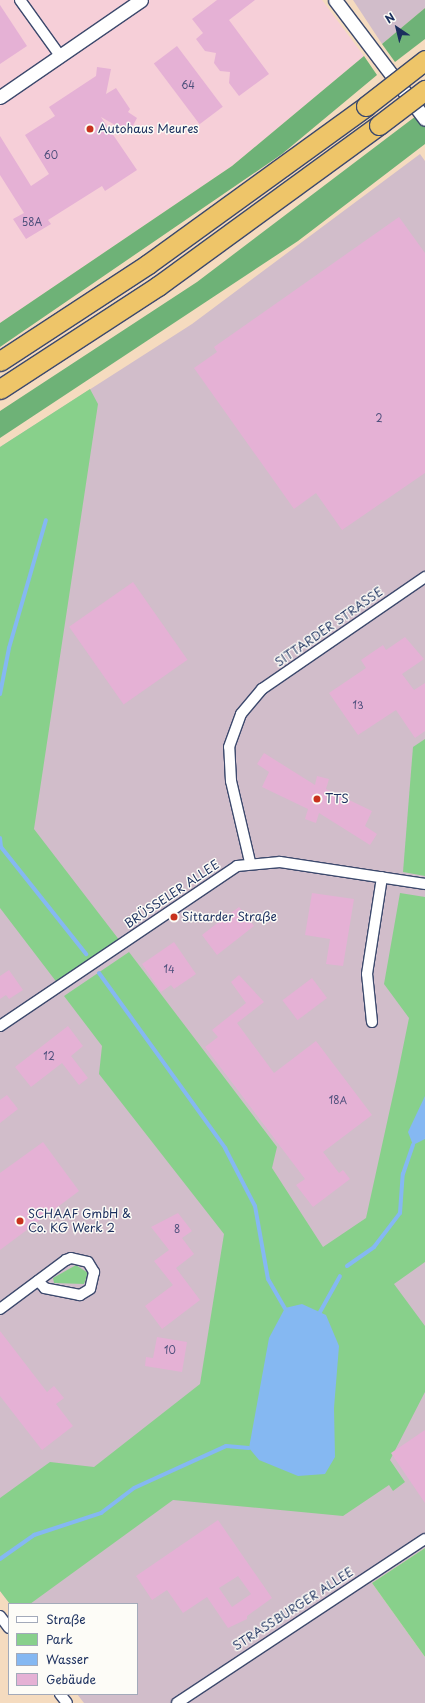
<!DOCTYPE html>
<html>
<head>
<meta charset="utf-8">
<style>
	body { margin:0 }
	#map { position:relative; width:425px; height:1703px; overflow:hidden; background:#f5dbbf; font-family:"Playpen Sans",sans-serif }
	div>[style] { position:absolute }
	.built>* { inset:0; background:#f6cfd8 }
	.industrial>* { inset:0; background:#d1bdca }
	.green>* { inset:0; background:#88d08b }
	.forest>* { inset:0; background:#6eb277 }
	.water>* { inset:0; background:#85b8f2 }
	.stream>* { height:4px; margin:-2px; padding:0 2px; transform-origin:2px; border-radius:2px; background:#85b8f2 }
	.building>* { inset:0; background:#e5b1d5; transform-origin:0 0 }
	.roads { filter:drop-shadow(1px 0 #3c496d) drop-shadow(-1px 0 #3c496d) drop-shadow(0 1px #3c496d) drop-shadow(0 -1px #3c496d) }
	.minor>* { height:10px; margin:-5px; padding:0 5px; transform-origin:5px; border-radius:5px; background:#fff }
	.tertiary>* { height:13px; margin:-6.5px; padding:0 6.5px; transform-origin:6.5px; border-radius:6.5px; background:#fff }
	.motorway>* { height:19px; margin:-9.5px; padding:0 9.5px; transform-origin:9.5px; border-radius:9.5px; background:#eec569 }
	.bridges { filter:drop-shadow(1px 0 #3c496d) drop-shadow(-1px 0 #3c496d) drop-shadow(0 1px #3c496d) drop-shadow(0 -1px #3c496d) }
	.motorway-bridge>* { height:19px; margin:-9.5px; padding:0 9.5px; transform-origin:9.5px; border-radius:9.5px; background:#eec569 }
	.dots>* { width:11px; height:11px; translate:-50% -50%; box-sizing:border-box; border:2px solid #fdfcf7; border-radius:50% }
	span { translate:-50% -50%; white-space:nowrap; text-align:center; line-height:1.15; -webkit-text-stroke:3px #fdfcf7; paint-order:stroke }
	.number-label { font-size:10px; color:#4e507c }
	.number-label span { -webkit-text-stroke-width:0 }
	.poi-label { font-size:12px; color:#1b2f5e }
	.left { translate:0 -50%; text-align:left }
	.street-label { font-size:12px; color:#1b2f5e }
	.legend { position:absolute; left:8px; top:1603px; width:130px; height:92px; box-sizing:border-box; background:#fdfcf7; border:1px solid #a3aaba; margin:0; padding:5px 7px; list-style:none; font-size:12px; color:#1b2f5e }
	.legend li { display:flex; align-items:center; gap:8px; height:20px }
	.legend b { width:20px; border:1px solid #a3aaba }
	.north { position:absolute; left:377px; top:8px; width:40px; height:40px; -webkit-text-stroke:3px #fdfcf7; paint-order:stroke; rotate:325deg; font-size:11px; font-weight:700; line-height:16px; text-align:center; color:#1b2f5e }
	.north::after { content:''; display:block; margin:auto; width:14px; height:18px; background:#1b2f5e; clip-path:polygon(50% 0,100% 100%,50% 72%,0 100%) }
</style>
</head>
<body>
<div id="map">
	<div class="built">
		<i style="clip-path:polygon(0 0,322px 0,364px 56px,232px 166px,0 323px)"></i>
	</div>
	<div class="industrial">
		<i style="clip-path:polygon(353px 0,425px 0,425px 8px,382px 44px)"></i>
		<i style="clip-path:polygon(420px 154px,425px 161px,425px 1548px,372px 1583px,425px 1657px,425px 1703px,84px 1703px,77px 1694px,137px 1694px,137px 1604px,10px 1604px,0 1591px,0 447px,192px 324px)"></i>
	</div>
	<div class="green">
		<i style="clip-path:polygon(90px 389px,98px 404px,34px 829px,120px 941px,58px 984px,0 908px,0 447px)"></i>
		<i style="clip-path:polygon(425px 739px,425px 876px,403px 872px,413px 747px)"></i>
		<i style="clip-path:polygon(400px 893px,425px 897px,425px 1262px,394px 1284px,425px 1326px,425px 1392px,390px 1460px,405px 1482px,393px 1491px,389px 1485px,343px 1516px,173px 1500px,30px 1604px,10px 1604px,0 1591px,0 1498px,50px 1462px,94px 1467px,200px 1384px,224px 1234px,99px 1074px,102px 1046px,64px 996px,129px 952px,277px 1147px,272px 1168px,323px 1247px,366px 1218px,397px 1077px,409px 1018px,384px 984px)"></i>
		<i style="clip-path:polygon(76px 1265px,88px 1273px,84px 1284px,54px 1283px,53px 1278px)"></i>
		<i style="clip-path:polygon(425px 1548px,425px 1657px,372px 1583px)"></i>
	</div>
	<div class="forest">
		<i style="clip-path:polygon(425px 8px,425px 39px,395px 62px,382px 44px)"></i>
		<i style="clip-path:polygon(364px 56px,377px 75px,282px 154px,0 347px,0 323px,232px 166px)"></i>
		<i style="clip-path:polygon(416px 116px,425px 127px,425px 144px,298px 241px,0 438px,0 411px,197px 282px)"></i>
	</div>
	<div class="water">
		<i style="clip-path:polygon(425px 1096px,425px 1139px,413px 1145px,408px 1132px)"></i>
		<i style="clip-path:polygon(302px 1304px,326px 1315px,339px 1346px,334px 1408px,335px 1457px,325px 1474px,298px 1476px,259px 1460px,249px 1448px,269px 1338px,285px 1308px)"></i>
	</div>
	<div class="stream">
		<i style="left:0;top:694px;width:47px;rotate:-78.9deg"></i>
		<i style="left:9px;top:648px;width:133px;rotate:-73.9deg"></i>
		<i style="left:0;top:838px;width:9px;rotate:84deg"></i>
		<i style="left:1px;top:847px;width:137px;rotate:51.5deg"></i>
		<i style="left:99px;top:973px;width:216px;rotate:54.2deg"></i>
		<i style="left:225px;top:1148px;width:65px;rotate:62.7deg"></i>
		<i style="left:255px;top:1206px;width:74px;rotate:79.9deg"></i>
		<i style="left:268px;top:1279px;width:34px;rotate:60deg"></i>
		<i style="left:347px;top:1266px;width:33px;rotate:-35deg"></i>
		<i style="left:374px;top:1247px;width:43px;rotate:-52.6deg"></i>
		<i style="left:400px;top:1213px;width:39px;rotate:-86deg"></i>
		<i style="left:403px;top:1174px;width:31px;rotate:-71deg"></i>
		<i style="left:320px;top:1312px;width:41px;rotate:-60.9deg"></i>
		<i style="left:0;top:1559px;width:42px;rotate:-35.2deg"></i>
		<i style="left:34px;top:1535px;width:71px;rotate:-18.2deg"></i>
		<i style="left:101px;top:1513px;width:41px;rotate:-37.1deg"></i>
		<i style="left:134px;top:1488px;width:101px;rotate:-24.5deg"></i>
		<i style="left:226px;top:1446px;width:23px;rotate:5deg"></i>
	</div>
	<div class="building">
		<i style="clip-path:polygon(217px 0,255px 0,229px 20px,269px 74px,239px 96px,229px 83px,230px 72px,220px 71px,214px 63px,216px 53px,205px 51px,196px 39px,203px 33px,192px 19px)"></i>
		<i style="clip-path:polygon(0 5px,27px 46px,0 64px)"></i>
		<i style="left:177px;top:46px;width:76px;height:29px;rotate:53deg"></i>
		<i style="clip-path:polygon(97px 67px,111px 69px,106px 94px,116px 88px,130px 109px,128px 112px,137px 118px,129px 133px,101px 117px,137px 170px,105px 191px,102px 186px,48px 220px,51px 224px,26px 239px,13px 219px,24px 213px,0 175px,0 136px,31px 186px,49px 174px,25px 135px,55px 116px,49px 107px,96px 76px)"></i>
		<i style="clip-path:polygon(399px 217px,425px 253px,425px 473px,342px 530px,316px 493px,294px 509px,194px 368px,217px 352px,214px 347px)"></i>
		<i style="left:133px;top:582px;width:95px;height:78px;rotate:55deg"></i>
		<i style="clip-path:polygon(405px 637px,424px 659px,402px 674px,414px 690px,425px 683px,425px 731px,415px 738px,396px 710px,358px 735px,329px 693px,366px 668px,361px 660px,383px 645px,386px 650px)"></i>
		<i style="clip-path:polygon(264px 753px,315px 785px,317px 776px,329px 779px,326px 789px,372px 811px,365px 826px,377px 834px,370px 845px,319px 813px,316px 823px,305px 819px,308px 809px,262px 787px,269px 772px,257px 764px)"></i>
		<i style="clip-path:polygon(312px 893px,354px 899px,343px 966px,326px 964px,330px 939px,305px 935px)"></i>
		<i style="clip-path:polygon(239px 907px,254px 926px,217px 955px,202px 935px,220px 921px,222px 913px,231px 913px)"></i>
		<i style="clip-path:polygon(174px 942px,196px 974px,174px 989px,171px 985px,161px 992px,142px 964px)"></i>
		<i style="clip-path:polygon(9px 970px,23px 990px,9px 999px,6px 995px,0 999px,0 976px)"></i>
		<i style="clip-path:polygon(239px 975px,264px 1002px,237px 1023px,274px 1073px,316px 1041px,372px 1115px,323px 1152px,339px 1173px,343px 1170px,350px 1179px,313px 1207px,296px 1185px,305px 1179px,205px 1047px,218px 1037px,212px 1030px,246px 1003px,231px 982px)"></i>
		<i style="left:312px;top:978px;width:25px;height:37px;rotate:53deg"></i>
		<i style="clip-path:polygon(68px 1026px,83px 1046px,71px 1056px,88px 1078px,79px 1085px,62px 1063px,31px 1087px,15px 1067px)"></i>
		<i style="clip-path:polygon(7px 1095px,18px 1109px,0 1123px,0 1100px)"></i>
		<i style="clip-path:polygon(43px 1142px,79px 1191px,0 1250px,0 1173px)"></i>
		<i style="clip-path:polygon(178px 1213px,192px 1231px,182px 1238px,194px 1254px,176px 1268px,200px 1300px,162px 1329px,145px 1306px,173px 1285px,154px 1261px,169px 1250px,151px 1227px)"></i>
		<i style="clip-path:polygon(0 1331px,47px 1392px,54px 1386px,64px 1398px,56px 1404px,73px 1426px,42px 1450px,0 1396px)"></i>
		<i style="clip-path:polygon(157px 1337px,187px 1342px,182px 1372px,145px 1366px,146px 1357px,153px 1358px)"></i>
		<i style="clip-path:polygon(425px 1430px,425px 1503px,391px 1453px)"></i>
		<i style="clip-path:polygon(evenodd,218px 1520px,272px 1598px,247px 1616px,247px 1619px,228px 1628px,207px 1597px,183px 1613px,167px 1590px,152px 1600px,136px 1576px,218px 1520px,238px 1576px,251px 1594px,232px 1607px,219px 1588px,238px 1576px)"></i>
	</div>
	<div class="roads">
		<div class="minor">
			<i style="left:20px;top:0;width:70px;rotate:54.3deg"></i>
			<i style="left:250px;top:862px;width:83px;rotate:-103.2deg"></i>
			<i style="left:231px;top:781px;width:34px;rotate:-93deg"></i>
			<i style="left:229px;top:747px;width:35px;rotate:-70deg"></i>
			<i style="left:241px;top:714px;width:33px;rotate:-50deg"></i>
			<i style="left:262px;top:689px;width:198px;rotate:-34.5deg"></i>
			<i style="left:372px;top:1022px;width:48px;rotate:-95.9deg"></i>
			<i style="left:367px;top:974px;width:98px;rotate:-81.2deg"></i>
			<i style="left:0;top:1026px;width:286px;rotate:-34deg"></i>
			<i style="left:237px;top:866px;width:43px;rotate:-5.3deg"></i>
			<i style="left:280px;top:862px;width:147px;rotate:8.6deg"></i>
			<i style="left:0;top:1309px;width:82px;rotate:-36.6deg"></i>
			<i style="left:66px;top:1260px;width:5px;rotate:-22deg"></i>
			<i style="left:71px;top:1258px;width:17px;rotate:13deg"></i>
			<i style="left:88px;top:1262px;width:12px;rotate:59deg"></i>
			<i style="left:94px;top:1272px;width:17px;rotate:103deg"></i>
			<i style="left:90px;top:1289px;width:12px;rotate:149deg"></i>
			<i style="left:80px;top:1295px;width:36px;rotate:-169deg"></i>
			<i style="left:45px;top:1288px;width:10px;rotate:-135deg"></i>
			<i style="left:0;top:1616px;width:15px;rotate:53deg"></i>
			<i style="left:60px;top:1694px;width:11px;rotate:52deg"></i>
			<i style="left:177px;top:1703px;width:297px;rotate:-33.5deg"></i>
		</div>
		<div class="tertiary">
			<i style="left:335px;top:0;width:149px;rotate:52.9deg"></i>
			<i style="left:0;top:97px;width:171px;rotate:-34.5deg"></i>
		</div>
		<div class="motorway">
			<i style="left:0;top:361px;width:177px;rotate:-33.2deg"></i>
			<i style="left:148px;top:264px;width:269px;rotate:-35.9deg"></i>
			<i style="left:0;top:389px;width:189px;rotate:-33.1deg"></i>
			<i style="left:158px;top:286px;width:273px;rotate:-36.1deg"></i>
		</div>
	</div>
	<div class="bridges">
		<div class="motorway-bridge">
			<i style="left:366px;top:106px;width:75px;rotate:-37.9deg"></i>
			<i style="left:379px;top:125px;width:58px;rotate:-37.3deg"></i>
		</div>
	</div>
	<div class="dots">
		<i style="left:90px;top:129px;background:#c8321e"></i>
		<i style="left:317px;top:799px;background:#c8321e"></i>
		<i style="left:174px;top:917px;background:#c8321e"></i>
		<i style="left:20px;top:1221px;background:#c8321e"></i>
	</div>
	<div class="number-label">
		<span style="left:188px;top:85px">64</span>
		<span style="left:51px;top:155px">60</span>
		<span style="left:32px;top:222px">58A</span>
		<span style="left:379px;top:418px">2</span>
		<span style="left:358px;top:705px">13</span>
		<span style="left:169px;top:969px">14</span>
		<span style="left:49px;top:1056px">12</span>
		<span style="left:338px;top:1100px">18A</span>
		<span style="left:177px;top:1229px">8</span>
		<span style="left:170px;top:1350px">10</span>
	</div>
	<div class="poi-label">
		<span class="left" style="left:98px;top:129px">Autohaus Meures</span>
		<span class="left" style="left:325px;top:799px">TTS</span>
		<span class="left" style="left:182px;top:917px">Sittarder Straße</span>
		<span class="left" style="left:28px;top:1221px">SCHAAF GmbH &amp;<br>Co. KG Werk 2</span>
	</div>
	<div class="street-label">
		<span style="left:329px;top:627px;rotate:-35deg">SITTARDER STRASSE</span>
		<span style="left:172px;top:894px;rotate:-34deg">BRÜSSELER ALLEE</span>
		<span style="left:293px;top:1609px;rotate:-33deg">STRASSBURGER ALLEE</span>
	</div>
	<ul class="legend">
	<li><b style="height:5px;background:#fff"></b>Straße</li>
	<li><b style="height:11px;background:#88d08b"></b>Park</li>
	<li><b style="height:11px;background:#85b8f2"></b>Wasser</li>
	<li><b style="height:11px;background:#e5b1d5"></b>Gebäude</li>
	</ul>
	<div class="north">N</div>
</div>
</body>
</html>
